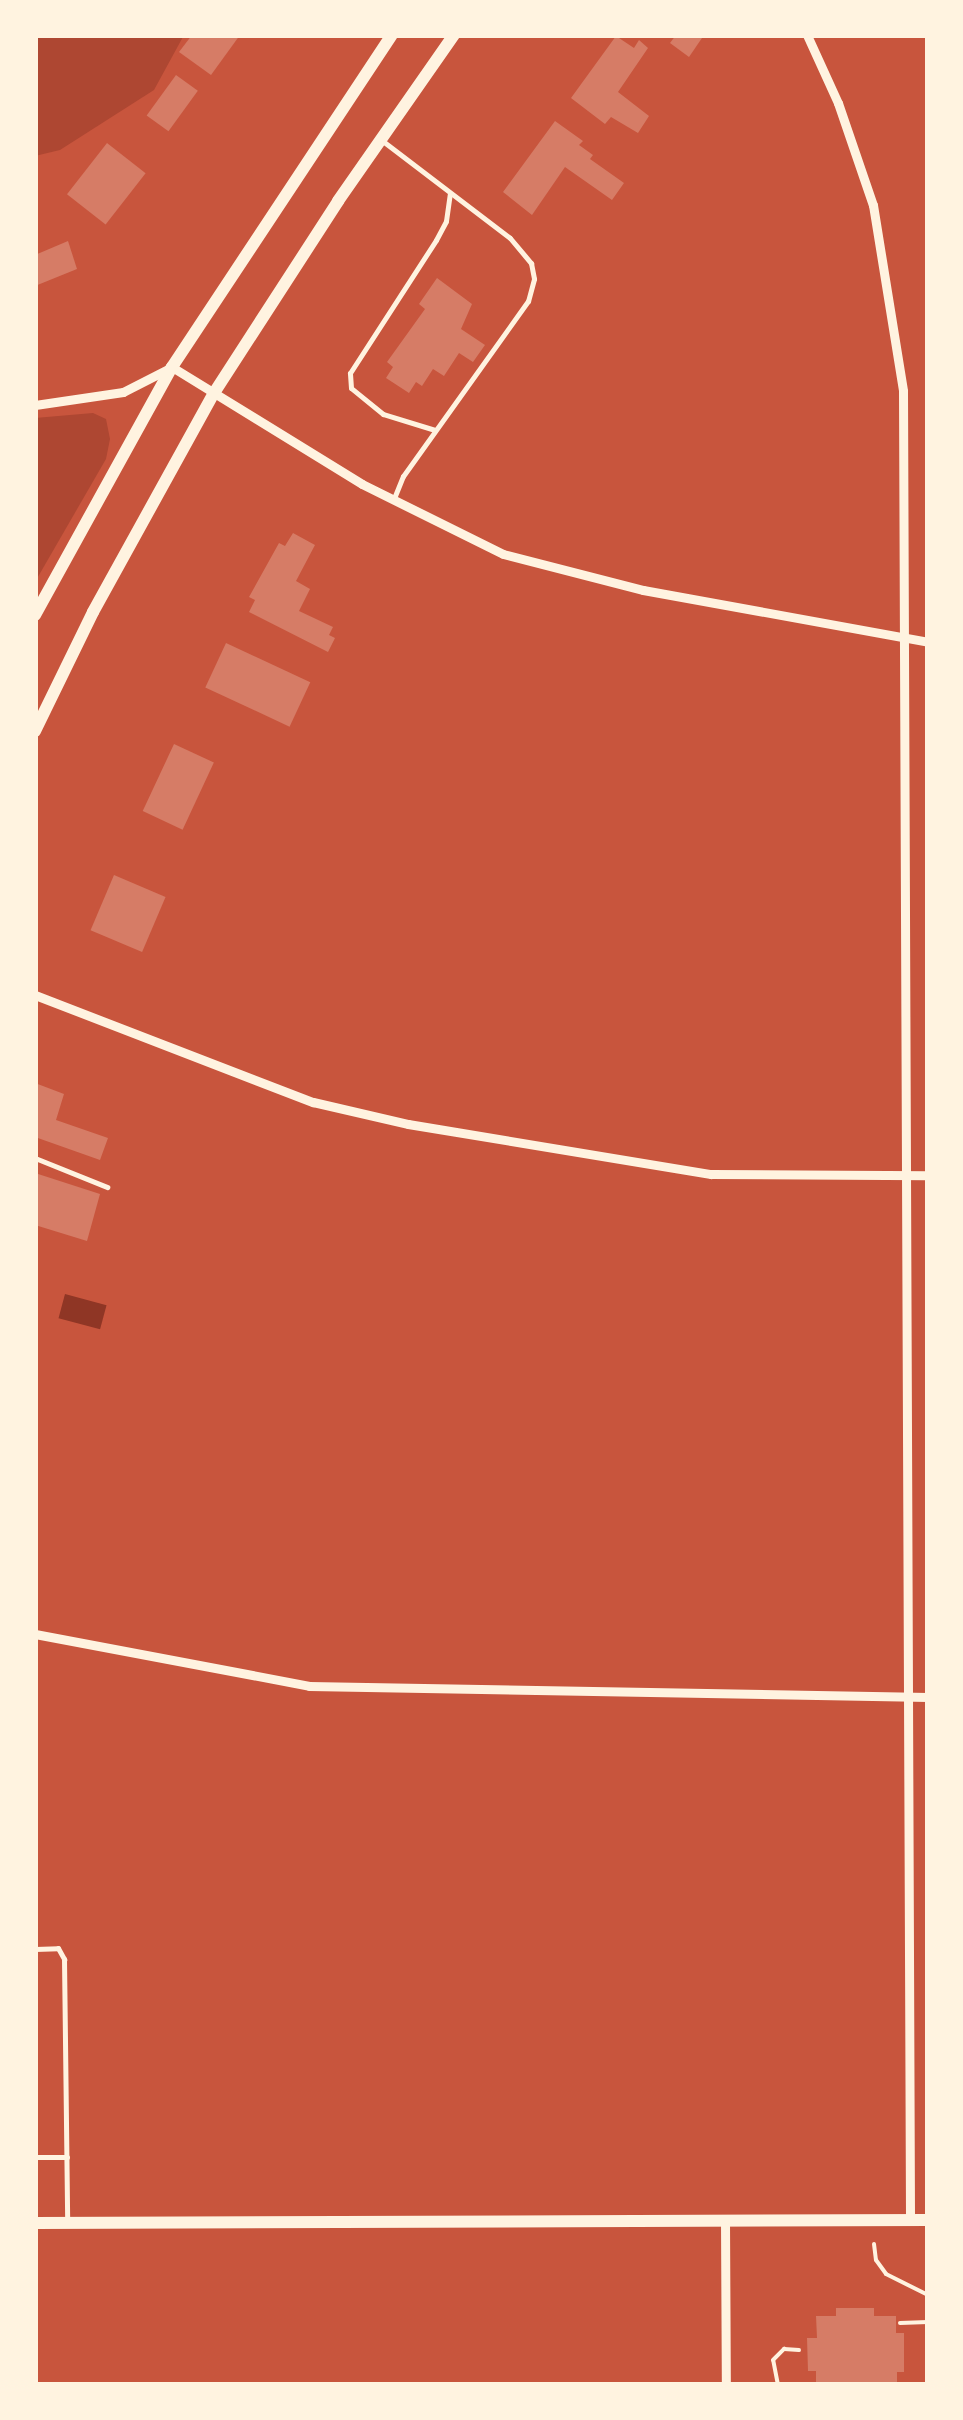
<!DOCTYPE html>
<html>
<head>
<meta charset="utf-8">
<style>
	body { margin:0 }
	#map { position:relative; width:963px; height:2420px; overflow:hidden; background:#c8553d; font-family:Roboto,sans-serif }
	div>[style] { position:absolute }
	.green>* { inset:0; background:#ae4732 }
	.water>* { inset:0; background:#8f3625; transform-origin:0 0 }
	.building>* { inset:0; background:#d67c66; transform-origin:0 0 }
	.path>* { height:4px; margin:-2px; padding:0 2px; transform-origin:2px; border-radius:2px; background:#fff3e0 }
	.service>* { height:5px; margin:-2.5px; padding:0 2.5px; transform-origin:2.5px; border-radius:2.5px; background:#fff3e0 }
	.minor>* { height:9px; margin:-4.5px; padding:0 4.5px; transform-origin:4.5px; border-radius:4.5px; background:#fff3e0 }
	.secondary>* { height:12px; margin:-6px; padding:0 6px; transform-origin:6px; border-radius:6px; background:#fff3e0 }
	span { translate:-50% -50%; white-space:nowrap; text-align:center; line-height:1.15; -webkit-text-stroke:10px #fff3e0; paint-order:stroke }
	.frame { position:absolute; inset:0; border:38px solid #fff3e0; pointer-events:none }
</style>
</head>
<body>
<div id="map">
	<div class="green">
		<i style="clip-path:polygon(35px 35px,184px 35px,154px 90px,60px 150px,35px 156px)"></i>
		<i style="clip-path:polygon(93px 413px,106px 419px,110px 439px,106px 459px,35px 582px,35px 418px)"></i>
	</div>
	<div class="water">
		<i style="left:65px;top:1294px;width:43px;height:25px;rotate:15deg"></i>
	</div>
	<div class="building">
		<i style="clip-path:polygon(192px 35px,240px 35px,211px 75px,179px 52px)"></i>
		<i style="clip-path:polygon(676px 35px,697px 35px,702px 38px,689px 57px,670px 43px)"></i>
		<i style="clip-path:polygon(616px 36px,634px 48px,639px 40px,648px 48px,618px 92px,649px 116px,638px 133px,611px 117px,605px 124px,571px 98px)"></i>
		<i style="left:176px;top:75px;width:27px;height:50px;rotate:36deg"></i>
		<i style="clip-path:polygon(555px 121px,583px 141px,579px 145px,593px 155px,590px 159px,624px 183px,612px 200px,565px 167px,532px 215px,503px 192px)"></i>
		<i style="left:107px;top:143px;width:49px;height:65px;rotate:38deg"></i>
		<i style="clip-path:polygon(68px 241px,77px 269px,35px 286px,35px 255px)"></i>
		<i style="clip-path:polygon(437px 278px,472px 304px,461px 329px,485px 345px,473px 362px,459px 353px,444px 376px,433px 369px,422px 386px,416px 382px,409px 393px,386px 378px,393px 367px,387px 362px,425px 309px,419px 304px)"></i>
		<i style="clip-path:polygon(293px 533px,315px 545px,296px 581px,310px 589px,299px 611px,333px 627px,329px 635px,335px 638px,328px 652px,249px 612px,255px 600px,249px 597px,279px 543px,285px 546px)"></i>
		<i style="left:226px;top:643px;width:93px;height:49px;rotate:25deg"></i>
		<i style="left:174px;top:744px;width:44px;height:74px;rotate:25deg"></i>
		<i style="left:114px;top:875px;width:56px;height:60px;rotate:23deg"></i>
		<i style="clip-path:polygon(35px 1083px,64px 1094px,56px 1120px,108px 1138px,100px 1160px,35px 1137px)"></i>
		<i style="clip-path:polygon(35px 1173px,100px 1194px,87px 1241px,35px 1225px)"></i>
		<i style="clip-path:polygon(836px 2308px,874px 2308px,874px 2316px,896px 2316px,896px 2333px,904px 2333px,904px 2372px,897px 2372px,897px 2385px,816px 2385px,816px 2371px,808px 2371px,807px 2338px,817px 2338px,816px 2316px,836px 2316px)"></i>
	</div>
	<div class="path">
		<i style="left:874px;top:2244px;width:16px;rotate:83deg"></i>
		<i style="left:876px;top:2260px;width:17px;rotate:54deg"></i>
		<i style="left:886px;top:2274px;width:47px;rotate:26.6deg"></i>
		<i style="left:900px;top:2323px;width:28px;rotate:-2deg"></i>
		<i style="left:746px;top:2385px;width:2px"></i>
		<i style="left:778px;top:2385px;width:25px;rotate:-101deg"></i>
		<i style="left:773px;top:2360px;width:16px;rotate:-45deg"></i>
		<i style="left:784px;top:2349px;width:15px;rotate:4deg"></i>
	</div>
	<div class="service">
		<i style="left:384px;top:142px;width:158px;rotate:37.3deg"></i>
		<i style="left:510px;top:238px;width:33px;rotate:50deg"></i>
		<i style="left:531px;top:263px;width:16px;rotate:79deg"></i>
		<i style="left:534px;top:279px;width:23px;rotate:105deg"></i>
		<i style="left:528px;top:301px;width:215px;rotate:125.5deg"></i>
		<i style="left:403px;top:476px;width:24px;rotate:112deg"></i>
		<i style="left:435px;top:430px;width:54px;rotate:-162.9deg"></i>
		<i style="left:383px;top:414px;width:41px;rotate:-140.9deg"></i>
		<i style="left:351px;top:388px;width:15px;rotate:-94deg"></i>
		<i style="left:350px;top:373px;width:158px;rotate:-57.1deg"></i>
		<i style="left:436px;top:240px;width:21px;rotate:-62deg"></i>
		<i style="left:446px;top:221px;width:27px;rotate:-82deg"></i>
		<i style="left:35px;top:1158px;width:78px;rotate:21.9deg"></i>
		<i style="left:35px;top:1949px;width:23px;rotate:-2deg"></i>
		<i style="left:58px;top:1948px;width:13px;rotate:61deg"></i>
		<i style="left:64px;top:1959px;width:261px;rotate:89.3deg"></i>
		<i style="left:35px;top:2157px;width:32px"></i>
	</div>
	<div class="minor">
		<i style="left:807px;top:35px;width:75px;rotate:65.5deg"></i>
		<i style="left:838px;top:103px;width:108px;rotate:71.1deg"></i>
		<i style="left:873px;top:205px;width:188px;rotate:80.8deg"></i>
		<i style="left:903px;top:391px;width:1829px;rotate:89.78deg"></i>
		<i style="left:35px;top:405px;width:89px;rotate:-8.4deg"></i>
		<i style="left:123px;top:392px;width:55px;rotate:-27deg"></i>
		<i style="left:172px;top:367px;width:223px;rotate:31.6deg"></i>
		<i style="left:362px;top:484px;width:157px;rotate:26.4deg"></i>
		<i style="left:503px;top:554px;width:145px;rotate:14.4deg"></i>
		<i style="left:643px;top:590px;width:290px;rotate:10.3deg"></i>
		<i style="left:35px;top:995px;width:298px;rotate:21.1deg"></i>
		<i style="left:313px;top:1102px;width:98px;rotate:13deg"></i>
		<i style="left:408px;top:1124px;width:307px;rotate:9.4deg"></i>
		<i style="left:711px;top:1174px;width:217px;rotate:0.3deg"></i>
		<i style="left:35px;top:1634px;width:279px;rotate:10.7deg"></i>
		<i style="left:309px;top:1686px;width:619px;rotate:1.02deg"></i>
		<i style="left:725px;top:2221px;width:164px;rotate:89.7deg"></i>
	</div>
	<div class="secondary">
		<i style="left:35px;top:615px;width:283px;rotate:-61.1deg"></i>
		<i style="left:172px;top:367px;width:398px;rotate:-56.5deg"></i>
		<i style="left:35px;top:731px;width:132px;rotate:-64deg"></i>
		<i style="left:93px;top:612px;width:250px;rotate:-61.1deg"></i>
		<i style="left:214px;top:393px;width:229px;rotate:-57.1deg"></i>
		<i style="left:338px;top:201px;width:203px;rotate:-55.1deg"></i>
		<i style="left:35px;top:2223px;width:893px;rotate:-0.19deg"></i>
	</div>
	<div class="frame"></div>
</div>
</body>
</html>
